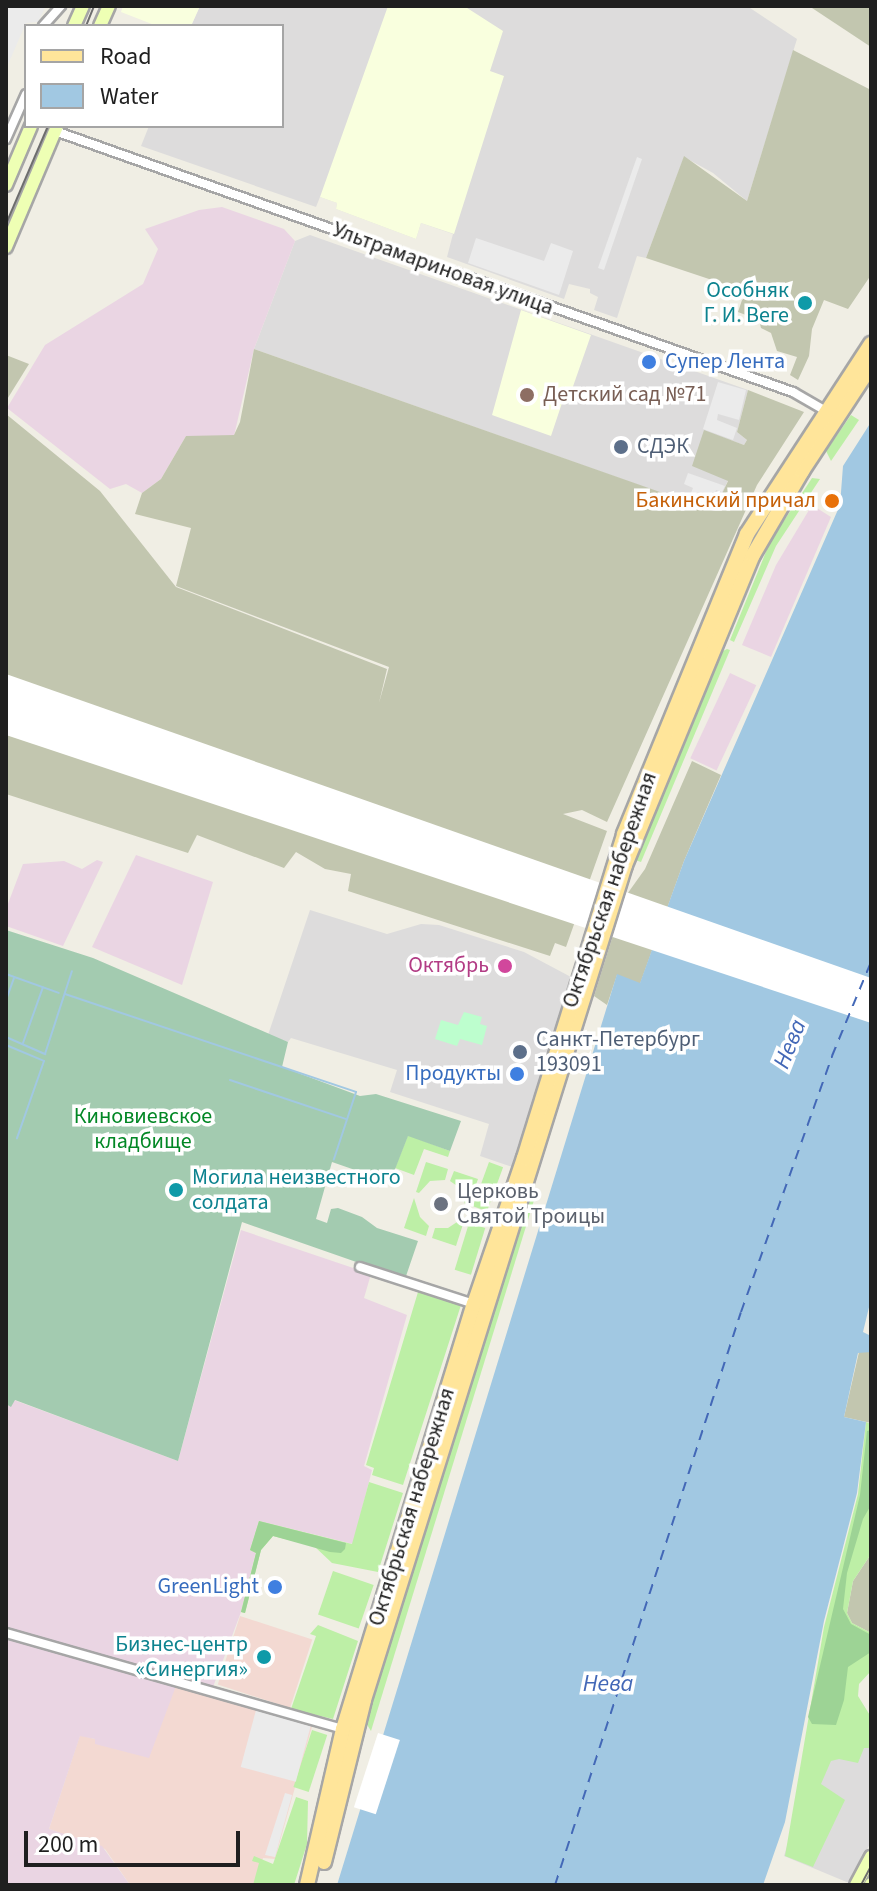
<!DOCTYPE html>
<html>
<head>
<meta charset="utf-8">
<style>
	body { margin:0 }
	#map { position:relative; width:877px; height:1891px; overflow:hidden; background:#f0eee4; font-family:"Source Sans 3",sans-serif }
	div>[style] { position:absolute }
	.residential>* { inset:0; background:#dddcdc }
	.commercial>* { inset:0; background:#f3d9d2; transform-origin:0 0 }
	.industrial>* { inset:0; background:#ead5e3; transform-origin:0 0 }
	.education>* { inset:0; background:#f9ffde }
	.construction>* { inset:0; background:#c2c6af }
	.grass>* { inset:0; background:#bdefa6; transform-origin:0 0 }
	.forest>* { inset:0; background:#9dd395 }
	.cemetery>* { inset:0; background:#a3cbb0 }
	.park>* { inset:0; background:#bdfece }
	.parking>* { inset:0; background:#ebebeb; transform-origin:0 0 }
	.water>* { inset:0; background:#a1c8e2 }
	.pier>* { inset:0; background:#fff; transform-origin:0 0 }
	.stream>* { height:2px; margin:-1px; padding:0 1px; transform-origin:1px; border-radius:1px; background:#a1c8e2 }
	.ferry>* { height:2px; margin-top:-1px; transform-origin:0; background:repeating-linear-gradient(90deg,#4368b7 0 10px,transparent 0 18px) }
	.roads { filter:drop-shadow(2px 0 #a6a6a6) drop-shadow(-2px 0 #a6a6a6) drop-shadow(0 2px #a6a6a6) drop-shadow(0 -2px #a6a6a6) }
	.minor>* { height:8px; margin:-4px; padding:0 4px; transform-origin:4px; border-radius:4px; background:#fff }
	.secondary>* { height:12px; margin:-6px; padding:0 6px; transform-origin:6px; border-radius:6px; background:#eeffb4 }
	.primary>* { height:14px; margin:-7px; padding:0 7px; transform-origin:7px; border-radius:7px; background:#ffe59a }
	.tram>* { height:2px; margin:-1px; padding:0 1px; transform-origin:1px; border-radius:1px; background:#6d6d6d }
	.dots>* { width:22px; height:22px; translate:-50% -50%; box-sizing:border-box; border:4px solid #fff; border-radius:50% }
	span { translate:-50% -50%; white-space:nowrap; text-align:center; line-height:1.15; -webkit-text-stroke:7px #fff; paint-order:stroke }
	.street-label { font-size:22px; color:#1f1f1f }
	.culture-label { font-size:22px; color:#0d838f }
	.right { translate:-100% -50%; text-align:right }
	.left { translate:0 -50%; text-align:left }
	.shop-label { font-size:22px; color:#366cbe }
	.education-label { font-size:22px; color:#785e54 }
	.service-label { font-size:22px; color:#4e5e75 }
	.food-label { font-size:22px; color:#c56008 }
	.hotel-label { font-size:22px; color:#b23c85 }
	.park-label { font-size:22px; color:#028725 }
	.worship-label { font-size:22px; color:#5b616d }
	.water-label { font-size:24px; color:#4368b7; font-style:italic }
	.frame { position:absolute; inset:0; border:8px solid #1f1f1f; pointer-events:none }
	.legend { position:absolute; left:24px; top:24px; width:260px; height:104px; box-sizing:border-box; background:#fff; border:2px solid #a5a5a5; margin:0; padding:10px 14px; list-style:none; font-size:24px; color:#1f1f1f }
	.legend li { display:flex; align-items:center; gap:16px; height:40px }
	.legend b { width:40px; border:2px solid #a5a5a5 }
	.scale { position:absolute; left:24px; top:1831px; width:216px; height:36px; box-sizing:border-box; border:4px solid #1f1f1f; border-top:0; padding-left:10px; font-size:24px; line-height:28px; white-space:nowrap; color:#1f1f1f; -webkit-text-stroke:6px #fff; paint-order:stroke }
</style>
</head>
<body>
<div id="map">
	<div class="residential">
		<i style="clip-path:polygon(200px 6px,747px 6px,797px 39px,747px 201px,713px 173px,684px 157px,646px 258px,637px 256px,617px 318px,594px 310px,598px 297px,590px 293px,590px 289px,569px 284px,564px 299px,447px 257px,453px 234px,421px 223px,416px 239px,336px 209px,337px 203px,320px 197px,316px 207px,141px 146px,149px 126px,282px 126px,282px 26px,191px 26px)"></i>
		<i style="clip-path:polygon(310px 235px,748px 390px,737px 432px,747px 440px,744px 445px,704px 431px,728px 480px,715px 512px,254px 349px,295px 241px)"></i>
		<i style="clip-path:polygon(310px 910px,387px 934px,421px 924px,439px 925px,524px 952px,571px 977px,515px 1168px,480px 1156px,489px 1124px,390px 1092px,397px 1070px,291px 1038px,288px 1042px,268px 1035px)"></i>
		<i style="clip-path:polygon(819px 1742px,871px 1746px,871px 1842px,849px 1883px,784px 1856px)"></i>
	</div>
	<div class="commercial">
		<i style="left:240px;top:1616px;width:76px;height:72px;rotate:18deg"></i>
		<i style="clip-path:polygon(176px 1686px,313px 1723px,275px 1859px,263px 1858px,255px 1885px,130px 1885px,105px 1849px,49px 1829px,80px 1735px,95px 1739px,95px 1743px)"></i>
	</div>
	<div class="industrial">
		<i style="clip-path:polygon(222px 207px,284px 229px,295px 241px,254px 349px,234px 436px,186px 436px,161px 479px,142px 493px,126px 484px,110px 489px,7px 408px,45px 345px,143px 284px,158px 249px,145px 229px,199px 210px)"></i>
		<i style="clip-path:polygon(812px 505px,831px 517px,771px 657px,742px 645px,776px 565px)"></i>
		<i style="left:730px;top:673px;width:29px;height:94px;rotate:25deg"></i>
		<i style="clip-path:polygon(136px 855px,213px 882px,182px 985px,92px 947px)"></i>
		<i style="clip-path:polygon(97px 860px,103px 862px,63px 946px,6px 926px,6px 909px,23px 864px,64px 861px,82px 869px)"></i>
		<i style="clip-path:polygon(241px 1230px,371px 1274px,364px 1298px,407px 1315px,364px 1466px,372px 1470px,353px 1544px,259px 1521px,250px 1550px,256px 1552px,241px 1612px,210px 1695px,176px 1686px,149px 1758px,95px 1744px,95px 1739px,80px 1736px,49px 1829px,102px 1846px,130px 1885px,6px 1885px,6px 1404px,11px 1406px,14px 1400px,178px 1461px)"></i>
	</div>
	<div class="education">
		<i style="clip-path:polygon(123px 6px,200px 6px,191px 26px,157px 26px,121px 12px)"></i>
		<i style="clip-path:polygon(388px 6px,464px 6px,503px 31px,490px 71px,504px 76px,454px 234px,421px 223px,416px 239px,336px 209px,337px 203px,320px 197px)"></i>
		<i style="clip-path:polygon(521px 310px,591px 335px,570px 395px,565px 394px,551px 436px,492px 415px)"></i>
	</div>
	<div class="construction">
		<i style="clip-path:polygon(809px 6px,871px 6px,871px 47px)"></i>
		<i style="clip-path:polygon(793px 50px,871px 90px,871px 275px,848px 309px,824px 300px,812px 329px,809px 356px,798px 380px,790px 375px,797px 357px,777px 351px,771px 333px,761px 328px,759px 320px,738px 312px,745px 291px,646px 258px,684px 156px,747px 201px)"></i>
		<i style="clip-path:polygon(254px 349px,714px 511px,728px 481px,692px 466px,704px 430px,744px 445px,747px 440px,737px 432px,748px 390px,804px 412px,757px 485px,607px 822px,582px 810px,563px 814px,607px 831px,566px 947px,555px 943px,550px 956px,348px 891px,351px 874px,325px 869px,296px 852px,284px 868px,197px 835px,188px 853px,6px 794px,6px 414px,100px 491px,176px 587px,387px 669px,379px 703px,389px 667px,176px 586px,191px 528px,135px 514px,142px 493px,161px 479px,186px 436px,234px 435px,240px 422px)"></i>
		<i style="clip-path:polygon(6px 355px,29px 364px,6px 401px)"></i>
		<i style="clip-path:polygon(692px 761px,721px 775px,684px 861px,640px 984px,617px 975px,607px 1005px,594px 996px,625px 897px,645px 869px)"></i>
		<i style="clip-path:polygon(859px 1352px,871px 1352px,871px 1423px,844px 1417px)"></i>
		<i style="clip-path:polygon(871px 1554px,871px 1633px,852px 1623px,847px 1613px,853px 1581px)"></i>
	</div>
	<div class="grass">
		<i style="clip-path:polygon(851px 415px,859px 420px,831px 461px,826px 451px)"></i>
		<i style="clip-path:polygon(812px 478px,820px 479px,776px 546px,734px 642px,730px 640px,770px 542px)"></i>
		<i style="clip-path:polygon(727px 649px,730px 650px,641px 862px,635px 860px,723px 651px)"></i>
		<i style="clip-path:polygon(408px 1135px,450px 1151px,448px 1157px,424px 1149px,414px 1175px,395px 1168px)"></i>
		<i style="clip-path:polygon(426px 1162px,448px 1169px,445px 1180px,430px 1181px,419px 1193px,416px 1192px)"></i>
		<i style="left:489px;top:1162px;width:15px;height:47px;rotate:20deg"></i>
		<i style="clip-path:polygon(454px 1171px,478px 1179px,469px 1205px,465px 1204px,460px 1188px,450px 1181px)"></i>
		<i style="clip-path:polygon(535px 1197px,371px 1731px,366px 1723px,527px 1202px)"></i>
		<i style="clip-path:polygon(414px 1198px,420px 1217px,429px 1226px,426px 1236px,404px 1228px)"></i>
		<i style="clip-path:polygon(460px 1220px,464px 1221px,456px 1246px,432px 1238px,435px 1228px,448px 1228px)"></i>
		<i style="left:469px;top:1223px;width:17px;height:49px;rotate:17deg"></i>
		<i style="clip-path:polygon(418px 1292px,461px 1305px,403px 1485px,372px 1475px,374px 1468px,366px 1465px)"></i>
		<i style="clip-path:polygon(866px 1422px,871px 1424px,871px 1554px,853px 1581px,847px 1613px,852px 1623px,871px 1633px,871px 1671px,859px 1684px,858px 1696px,871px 1717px,871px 1748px,864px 1748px,858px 1763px,839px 1759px,831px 1761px,821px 1784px,845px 1800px,813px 1867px,785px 1856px,824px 1627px,858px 1494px)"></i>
		<i style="clip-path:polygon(369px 1482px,403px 1493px,378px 1572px,332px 1563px,314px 1546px,273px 1536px,261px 1550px,245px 1613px,241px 1612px,256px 1553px,250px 1550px,259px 1521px,352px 1544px)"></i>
		<i style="left:333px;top:1571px;width:43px;height:46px;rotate:19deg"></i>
		<i style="clip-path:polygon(318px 1625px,358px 1641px,333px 1719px,291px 1709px,316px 1636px,310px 1634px)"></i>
		<i style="left:312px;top:1730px;width:16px;height:60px;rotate:18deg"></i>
		<i style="clip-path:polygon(296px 1797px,308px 1801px,307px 1844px,294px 1885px,253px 1885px,259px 1863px,252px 1861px,254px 1856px,273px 1864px)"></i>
	</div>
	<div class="forest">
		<i style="clip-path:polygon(871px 1430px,871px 1505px,863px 1519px,847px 1573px,843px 1609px,851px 1624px,871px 1635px,871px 1652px,848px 1667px,844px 1700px,836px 1725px,812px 1724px,808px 1717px,860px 1495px,867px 1431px)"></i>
		<i style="clip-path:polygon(259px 1521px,346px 1543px,345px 1549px,341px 1553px,330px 1552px,273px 1536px,261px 1550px,245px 1613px,241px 1612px,256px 1553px,250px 1550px)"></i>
	</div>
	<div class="cemetery">
		<i style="clip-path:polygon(6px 930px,93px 958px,288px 1042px,282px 1067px,360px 1096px,376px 1094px,461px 1121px,450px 1151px,408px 1136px,392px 1177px,381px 1179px,332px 1162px,316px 1219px,327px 1223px,331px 1209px,338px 1208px,362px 1217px,377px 1228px,418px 1241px,405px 1279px,242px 1222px,178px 1461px,15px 1400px,11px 1407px,6px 1404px)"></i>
	</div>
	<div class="park">
		<i style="clip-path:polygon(464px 1012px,482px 1017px,480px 1024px,487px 1026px,482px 1045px,460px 1039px,457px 1046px,435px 1039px,441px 1020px,458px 1025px)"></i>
	</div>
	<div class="parking">
		<i style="clip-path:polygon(6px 6px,46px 6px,38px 22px,26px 23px,6px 69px)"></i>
		<i style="clip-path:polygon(637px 157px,642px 159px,604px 270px,598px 268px)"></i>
		<i style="clip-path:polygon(476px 238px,544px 261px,551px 243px,573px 251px,559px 295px,468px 263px)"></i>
		<i style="clip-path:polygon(718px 382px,746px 390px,739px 420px,718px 414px,717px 420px,737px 428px,733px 440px,703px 429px)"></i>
		<i style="clip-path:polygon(688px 473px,725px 486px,722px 492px,716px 490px,710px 509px,688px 500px,693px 488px,684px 484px)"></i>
		<i style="left:256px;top:1710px;width:57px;height:59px;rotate:15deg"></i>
		<i style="clip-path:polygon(285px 1793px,292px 1795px,275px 1857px,265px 1855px)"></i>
	</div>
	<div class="water">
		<i style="clip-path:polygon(871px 422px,871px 1299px,863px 1332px,871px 1336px,871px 1352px,858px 1353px,844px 1417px,866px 1422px,857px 1493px,824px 1621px,785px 1822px,763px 1885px,337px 1885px,617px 974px,640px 983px,684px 861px,840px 505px,843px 466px)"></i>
	</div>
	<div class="pier">
		<i style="clip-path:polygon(6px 674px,871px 978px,871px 1023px,6px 735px)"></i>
		<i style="left:378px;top:1733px;width:23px;height:78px;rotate:18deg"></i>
	</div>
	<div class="stream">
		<i style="left:6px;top:974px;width:56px;rotate:19.7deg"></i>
		<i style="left:65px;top:994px;width:307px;rotate:18.6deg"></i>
		<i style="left:356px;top:1092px;width:71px;rotate:108.2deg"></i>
		<i style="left:6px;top:1000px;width:23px;rotate:-70deg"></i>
		<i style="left:6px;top:1037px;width:43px;rotate:23.6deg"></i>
		<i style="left:45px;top:1054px;width:87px;rotate:-72deg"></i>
		<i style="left:23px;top:1043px;width:59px;rotate:-70.3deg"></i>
		<i style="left:6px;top:1045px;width:41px;rotate:22.8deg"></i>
		<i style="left:44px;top:1061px;width:82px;rotate:109.3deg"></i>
		<i style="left:230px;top:1080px;width:122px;rotate:18.6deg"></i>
	</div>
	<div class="ferry">
		<i style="left:555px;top:1885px;width:602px;rotate:-72.02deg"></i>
		<i style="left:741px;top:1312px;width:272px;rotate:-70.4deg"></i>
		<i style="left:832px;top:1056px;width:102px;rotate:-67.5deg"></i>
	</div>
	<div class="roads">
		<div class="minor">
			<i style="left:43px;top:26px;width:27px;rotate:-48deg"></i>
			<i style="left:55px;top:131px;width:783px;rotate:19.48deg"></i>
			<i style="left:793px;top:392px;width:39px;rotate:30deg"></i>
			<i style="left:6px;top:139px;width:49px;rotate:-66deg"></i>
			<i style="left:360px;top:1267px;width:120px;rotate:18deg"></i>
			<i style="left:6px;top:1633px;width:350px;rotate:15.9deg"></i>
		</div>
		<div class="secondary">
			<i style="left:74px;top:26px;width:22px;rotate:-66deg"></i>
			<i style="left:100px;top:26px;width:22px;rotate:-66deg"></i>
			<i style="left:6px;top:185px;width:64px;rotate:-67deg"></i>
			<i style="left:6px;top:247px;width:131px;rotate:-67.1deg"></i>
			<i style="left:856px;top:1885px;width:32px;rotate:-62deg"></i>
			<i style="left:871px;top:1885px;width:1px;rotate:-90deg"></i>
		</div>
		<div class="primary">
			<i style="left:324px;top:1862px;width:167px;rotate:-76.1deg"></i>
			<i style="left:364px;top:1700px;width:875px;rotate:-72.64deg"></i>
			<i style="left:625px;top:865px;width:335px;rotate:-67.6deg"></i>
			<i style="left:753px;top:555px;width:97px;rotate:-59.7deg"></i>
			<i style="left:802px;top:471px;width:126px;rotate:-56.7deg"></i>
			<i style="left:307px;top:1885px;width:160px;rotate:-77deg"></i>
			<i style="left:343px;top:1729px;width:445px;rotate:-72.9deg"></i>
			<i style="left:474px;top:1304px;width:154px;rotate:-71.1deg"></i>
			<i style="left:524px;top:1158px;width:339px;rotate:-72.8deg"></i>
			<i style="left:624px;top:834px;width:324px;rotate:-67.7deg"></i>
			<i style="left:747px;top:534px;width:227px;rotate:-56.9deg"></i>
		</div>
	</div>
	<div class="tram">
		<i style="left:86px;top:26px;width:22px;rotate:-68deg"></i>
		<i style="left:6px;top:224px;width:107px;rotate:-66.8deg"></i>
		<i style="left:861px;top:1885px;width:21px;rotate:-62deg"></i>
	</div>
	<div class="dots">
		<i style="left:805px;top:303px;background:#0f9aa8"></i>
		<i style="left:649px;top:362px;background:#3f7fe0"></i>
		<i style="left:527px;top:395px;background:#8d6e63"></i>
		<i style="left:621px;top:447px;background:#5c6f8a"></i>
		<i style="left:832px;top:501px;background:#e8710a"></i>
		<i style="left:505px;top:966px;background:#d1479c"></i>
		<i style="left:520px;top:1052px;background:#5c6f8a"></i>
		<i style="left:517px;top:1074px;background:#3f7fe0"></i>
		<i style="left:176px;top:1190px;background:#0f9aa8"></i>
		<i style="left:441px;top:1204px;background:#6b7280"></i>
		<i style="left:275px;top:1587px;background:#3f7fe0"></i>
		<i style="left:264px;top:1657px;background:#0f9aa8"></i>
	</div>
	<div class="street-label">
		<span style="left:443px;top:269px;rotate:20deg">Ультрамариновая улица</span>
		<span style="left:610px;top:890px;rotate:-71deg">Октябрьская набережная</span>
		<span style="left:412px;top:1507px;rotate:-73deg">Октябрьская набережная</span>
	</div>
	<div class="culture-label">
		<span class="right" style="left:789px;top:303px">Особняк<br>Г. И. Веге</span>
		<span class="left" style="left:192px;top:1190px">Могила неизвестного<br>солдата</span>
		<span class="right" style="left:248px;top:1657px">Бизнес-центр<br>«Синергия»</span>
	</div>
	<div class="shop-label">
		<span class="left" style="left:665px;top:362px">Супер Лента</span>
		<span class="right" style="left:501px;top:1074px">Продукты</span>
		<span class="right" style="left:259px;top:1587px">GreenLight</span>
	</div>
	<div class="education-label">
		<span class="left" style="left:543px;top:395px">Детский сад №71</span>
	</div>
	<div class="service-label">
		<span class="left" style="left:637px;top:447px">СДЭК</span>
		<span class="left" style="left:536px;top:1052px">Санкт-Петербург<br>193091</span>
	</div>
	<div class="food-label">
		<span class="right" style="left:816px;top:501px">Бакинский причал</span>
	</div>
	<div class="hotel-label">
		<span class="right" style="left:489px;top:966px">Октябрь</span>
	</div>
	<div class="park-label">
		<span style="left:143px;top:1129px">Киновиевское<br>кладбище</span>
	</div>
	<div class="worship-label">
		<span class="left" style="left:457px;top:1204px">Церковь<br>Святой Троицы</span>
	</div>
	<div class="water-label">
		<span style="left:790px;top:1044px;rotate:-68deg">Нева</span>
		<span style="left:608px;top:1684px">Нева</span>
	</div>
	<div class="frame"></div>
	<ul class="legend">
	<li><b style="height:10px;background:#ffe59a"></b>Road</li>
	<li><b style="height:22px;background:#a1c8e2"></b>Water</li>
	</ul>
	<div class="scale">200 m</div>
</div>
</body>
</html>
